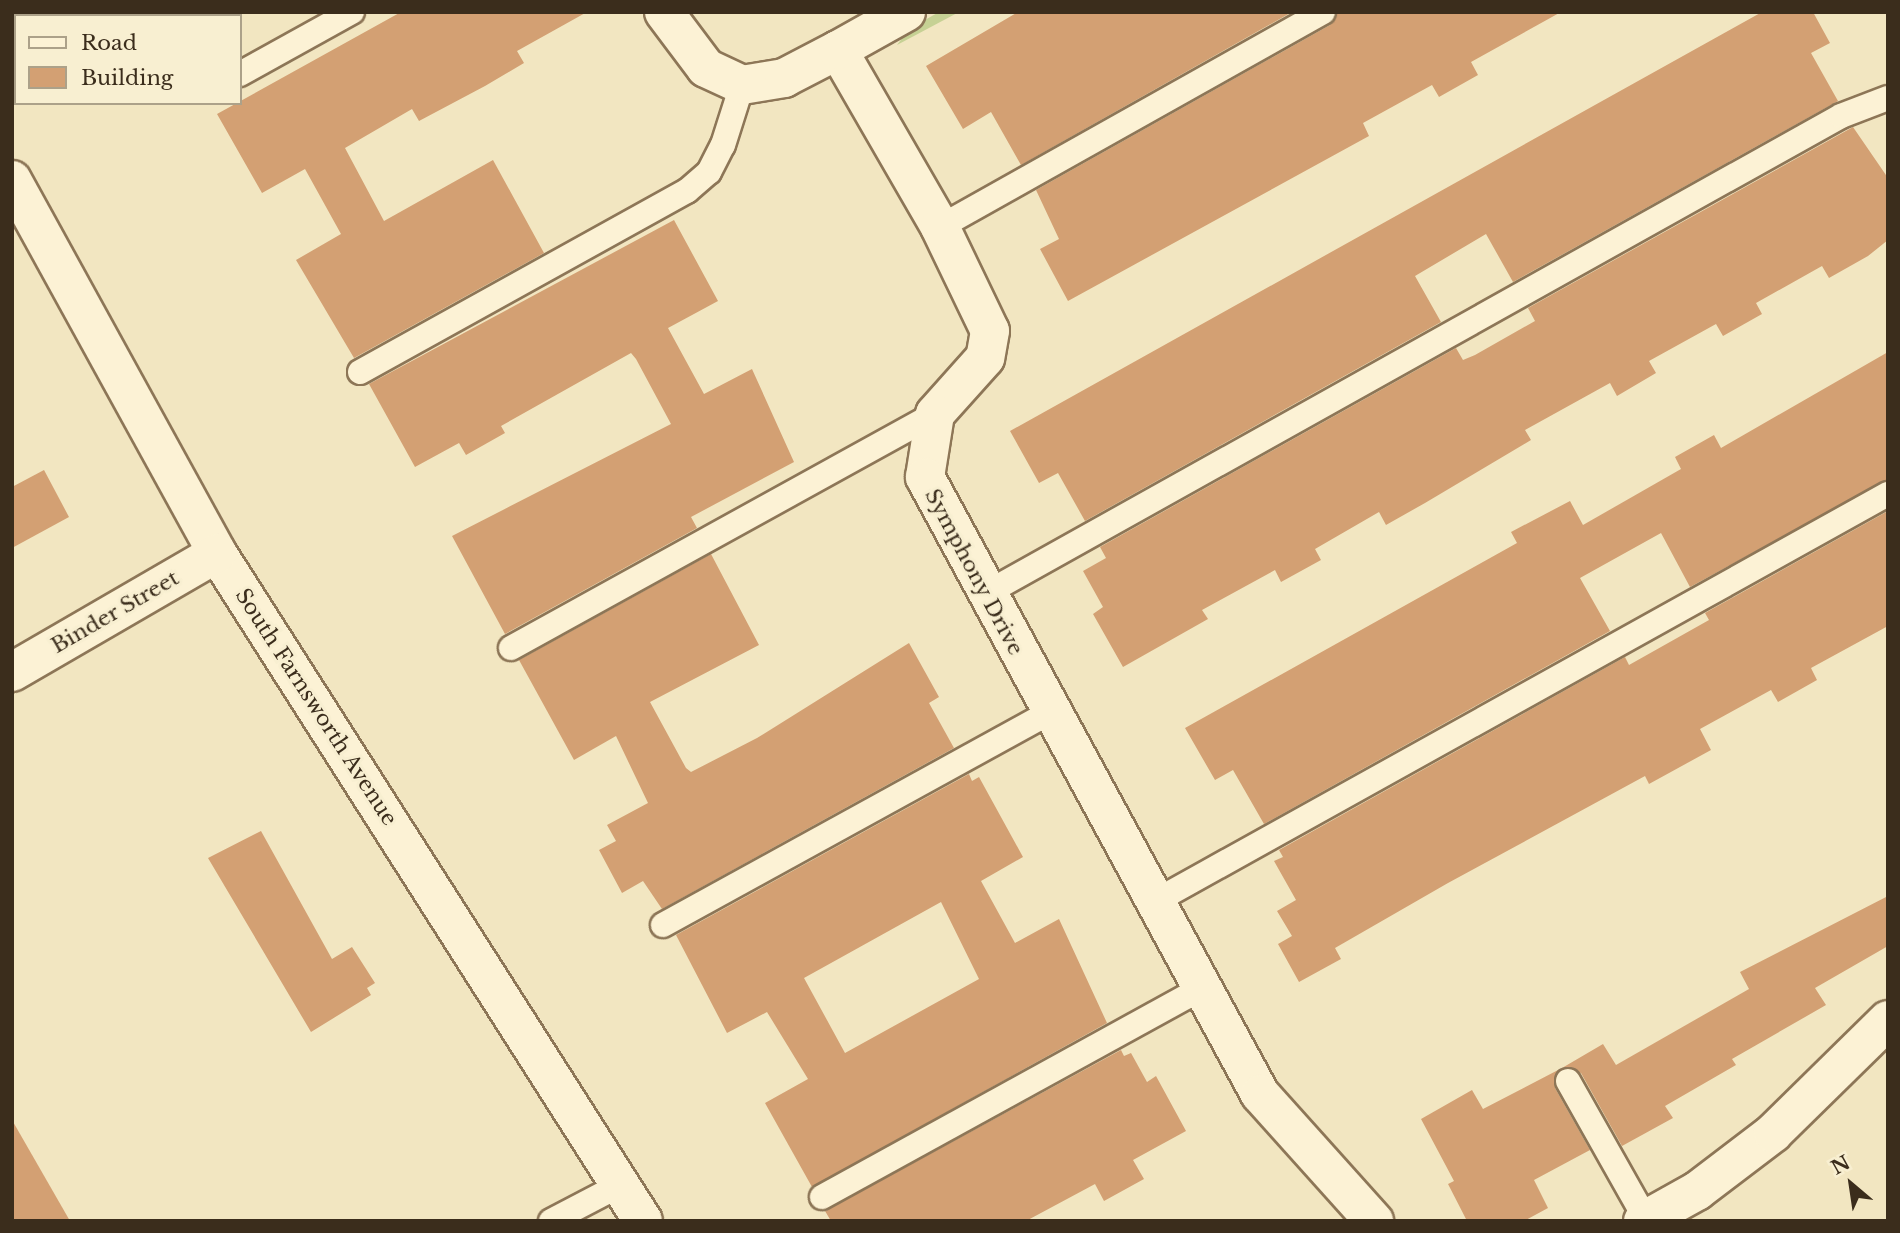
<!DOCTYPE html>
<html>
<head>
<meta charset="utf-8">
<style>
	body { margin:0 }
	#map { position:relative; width:1900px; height:1233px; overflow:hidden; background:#f2e6c1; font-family:"Libre Baskerville",serif }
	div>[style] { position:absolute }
	.green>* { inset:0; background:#c6d194 }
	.building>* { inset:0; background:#d3a073 }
	.roads { filter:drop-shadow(2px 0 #8d7657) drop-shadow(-2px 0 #8d7657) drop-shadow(0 2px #8d7657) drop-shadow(0 -2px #8d7657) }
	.service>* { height:24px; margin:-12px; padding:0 12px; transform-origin:12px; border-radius:12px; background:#fcf2d5 }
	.minor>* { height:38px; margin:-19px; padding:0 19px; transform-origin:19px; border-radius:19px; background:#fcf2d5 }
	span { translate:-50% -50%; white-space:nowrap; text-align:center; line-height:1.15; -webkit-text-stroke:6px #f8efd1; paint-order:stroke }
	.street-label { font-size:21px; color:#3b2d1c }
	.frame { position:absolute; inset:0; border:14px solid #3b2d1c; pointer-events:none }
	.legend { position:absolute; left:14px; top:14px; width:228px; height:91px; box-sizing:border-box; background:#f8efd1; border:2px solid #aca189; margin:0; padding:9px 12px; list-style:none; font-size:21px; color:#3b2d1c }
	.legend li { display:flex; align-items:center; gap:14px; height:35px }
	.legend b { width:35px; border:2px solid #aca189 }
	.north { position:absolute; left:1816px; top:1149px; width:70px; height:70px; -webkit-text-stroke:5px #f8efd1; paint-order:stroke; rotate:331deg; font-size:19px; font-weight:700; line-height:28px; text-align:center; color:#3b2d1c }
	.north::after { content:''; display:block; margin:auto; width:24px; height:32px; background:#3b2d1c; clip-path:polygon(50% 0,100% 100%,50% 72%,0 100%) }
</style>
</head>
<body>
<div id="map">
	<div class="green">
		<i style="clip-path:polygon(939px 12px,959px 12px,897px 45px,909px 29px)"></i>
	</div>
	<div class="building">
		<i style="clip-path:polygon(401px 12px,587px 12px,517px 51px,524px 63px,485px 86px,419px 121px,412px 109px,345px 148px,384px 221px,493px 160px,544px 253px,354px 358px,296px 260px,341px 234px,305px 169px,262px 193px,217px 114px)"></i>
		<i style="clip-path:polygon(1018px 12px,1292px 12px,1021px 165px,991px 112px,963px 129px,926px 66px)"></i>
		<i style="clip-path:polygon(1338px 12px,1561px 12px,1471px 62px,1478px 75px,1439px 97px,1432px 85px,1363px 123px,1369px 136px,1068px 301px,1040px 249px,1059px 239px,1036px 190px,1330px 25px)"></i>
		<i style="clip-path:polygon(1762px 12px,1813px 12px,1830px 43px,1811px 53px,1838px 101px,1513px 282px,1486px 234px,1415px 276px,1441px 322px,1085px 521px,1058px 473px,1039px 483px,1010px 431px)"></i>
		<i style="clip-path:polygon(1853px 127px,1888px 178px,1888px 240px,1868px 256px,1829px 278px,1822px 266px,1756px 303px,1762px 314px,1723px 336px,1716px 324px,1649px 361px,1656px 373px,1617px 396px,1610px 383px,1525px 430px,1531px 440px,1425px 503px,1386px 525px,1379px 512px,1315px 549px,1321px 560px,1281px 582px,1275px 570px,1202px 610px,1208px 619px,1123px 667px,1093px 614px,1103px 607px,1083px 571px,1106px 558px,1100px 547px,1456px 348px,1463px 360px,1475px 355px,1535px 321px,1528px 308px)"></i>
		<i style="clip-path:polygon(674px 220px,718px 301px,668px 328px,704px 394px,752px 369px,794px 462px,691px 517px,697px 528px,505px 634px,452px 536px,671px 424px,636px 359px,631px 353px,501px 426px,505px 433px,466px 455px,459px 443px,415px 467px,369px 384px)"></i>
		<i style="clip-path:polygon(1888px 352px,1888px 479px,1690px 587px,1661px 533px,1580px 578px,1610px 631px,1264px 824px,1233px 770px,1215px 780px,1185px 728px,1517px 543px,1511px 532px,1570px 501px,1583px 525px,1681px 469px,1675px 457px,1714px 435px,1721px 448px)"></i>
		<i style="clip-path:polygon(44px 470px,69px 517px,12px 548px,12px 487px)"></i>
		<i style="clip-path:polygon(1888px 511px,1888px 626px,1811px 668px,1817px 680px,1778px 702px,1771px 690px,1700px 729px,1711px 750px,1649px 784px,1645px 776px,1448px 883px,1335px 948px,1341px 959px,1299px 982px,1278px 944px,1292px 936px,1277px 911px,1296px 900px,1274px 861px,1283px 857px,1279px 850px,1625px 657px,1629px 665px,1709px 620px,1705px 613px)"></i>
		<i style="clip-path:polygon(711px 554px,759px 645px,650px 702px,686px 768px,691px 772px,757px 738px,909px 643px,939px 697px,929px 703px,954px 748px,662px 909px,643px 881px,622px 893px,599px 850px,616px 841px,607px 825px,648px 803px,616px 736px,574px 760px,519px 660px)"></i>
		<i style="clip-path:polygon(evenodd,969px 774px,972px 781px,979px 777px,1023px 857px,981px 881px,1015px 943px,1059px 919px,1107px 1023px,812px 1187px,765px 1103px,808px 1079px,767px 1012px,727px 1033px,676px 935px,969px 774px,941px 902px,979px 979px,845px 1053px,804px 978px,941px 902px)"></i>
		<i style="clip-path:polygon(261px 831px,332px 959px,352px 947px,375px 983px,367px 988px,371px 995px,311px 1032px,208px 858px)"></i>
		<i style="clip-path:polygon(1888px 896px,1888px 946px,1815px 988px,1826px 1005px,1732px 1059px,1736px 1065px,1665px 1106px,1673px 1118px,1622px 1146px,1581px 1073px,1562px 1068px,1603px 1044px,1616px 1065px,1749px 989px,1740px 972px)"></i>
		<i style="clip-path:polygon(1121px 1050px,1124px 1056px,1131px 1053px,1147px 1082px,1156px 1076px,1186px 1131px,1133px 1160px,1144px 1179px,1104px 1201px,1095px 1184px,1026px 1221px,831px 1221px,825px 1211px)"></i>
		<i style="clip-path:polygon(1560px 1069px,1555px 1088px,1590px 1150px,1534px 1180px,1548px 1208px,1524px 1221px,1467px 1221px,1448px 1184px,1454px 1181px,1421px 1119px,1472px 1090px,1483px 1109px)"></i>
		<i style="clip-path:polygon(12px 1120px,70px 1221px,12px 1221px)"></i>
	</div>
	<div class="roads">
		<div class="service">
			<i style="left:240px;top:74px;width:128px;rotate:-29deg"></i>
			<i style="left:940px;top:227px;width:439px;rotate:-29.3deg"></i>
			<i style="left:360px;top:372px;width:374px;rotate:-29deg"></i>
			<i style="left:687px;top:191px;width:29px;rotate:-41deg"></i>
			<i style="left:709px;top:172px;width:30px;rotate:-63deg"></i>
			<i style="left:723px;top:145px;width:63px;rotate:-72.4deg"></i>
			<i style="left:985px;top:594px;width:980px;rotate:-29.18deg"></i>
			<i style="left:1841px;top:116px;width:50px;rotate:-21deg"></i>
			<i style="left:511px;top:648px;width:484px;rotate:-28.9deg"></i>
			<i style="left:1154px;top:902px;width:840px;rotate:-29.07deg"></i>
			<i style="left:663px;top:925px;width:440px;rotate:-28.8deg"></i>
			<i style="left:1568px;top:1081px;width:161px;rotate:60.6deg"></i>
			<i style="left:822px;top:1197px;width:434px;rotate:-28.8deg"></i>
			<i style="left:551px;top:1221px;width:78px;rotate:-27.6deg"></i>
		</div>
		<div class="minor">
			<i style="left:664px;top:12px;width:70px;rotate:53.1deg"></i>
			<i style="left:706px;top:68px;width:40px;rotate:25deg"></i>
			<i style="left:742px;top:85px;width:43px;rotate:-9.5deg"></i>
			<i style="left:784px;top:78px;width:61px;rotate:-27.4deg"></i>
			<i style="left:838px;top:50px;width:204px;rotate:60deg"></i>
			<i style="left:940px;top:227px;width:115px;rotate:64.3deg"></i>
			<i style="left:990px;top:331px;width:27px;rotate:100deg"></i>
			<i style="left:985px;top:358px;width:75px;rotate:131.8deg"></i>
			<i style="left:935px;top:414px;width:64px;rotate:99deg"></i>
			<i style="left:925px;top:477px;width:702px;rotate:61.5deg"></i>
			<i style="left:1260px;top:1094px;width:171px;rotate:48.1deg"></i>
			<i style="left:838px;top:50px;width:78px;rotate:-29.2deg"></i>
			<i style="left:12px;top:180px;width:426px;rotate:61.2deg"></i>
			<i style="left:217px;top:553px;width:792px;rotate:57.47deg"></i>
			<i style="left:12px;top:672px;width:237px;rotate:-30.1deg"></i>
			<i style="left:1643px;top:1221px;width:62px;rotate:-29.1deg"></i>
			<i style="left:1697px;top:1191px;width:96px;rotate:-37.3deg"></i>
			<i style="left:1773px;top:1133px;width:161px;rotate:-44.5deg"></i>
		</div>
	</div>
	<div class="street-label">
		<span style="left:974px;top:572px;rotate:62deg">Symphony Drive</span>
		<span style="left:115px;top:612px;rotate:-30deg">Binder Street</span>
		<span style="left:316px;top:707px;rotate:57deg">South Farnsworth Avenue</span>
	</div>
	<div class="frame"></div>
	<ul class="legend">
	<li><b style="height:9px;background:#fcf2d5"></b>Road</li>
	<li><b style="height:19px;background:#d3a073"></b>Building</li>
	</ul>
	<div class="north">N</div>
</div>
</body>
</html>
